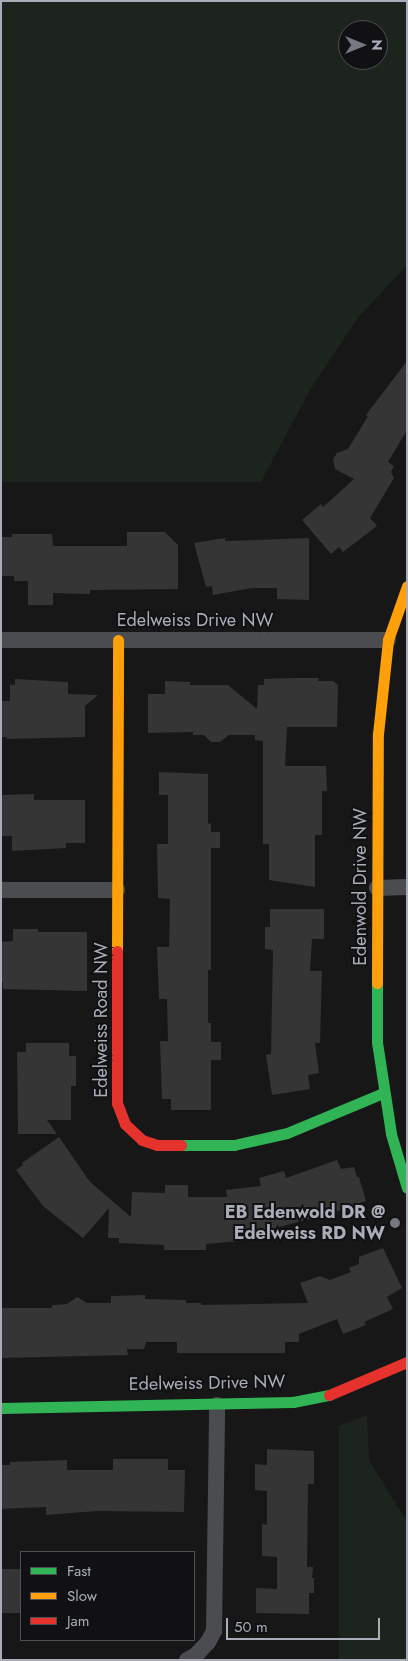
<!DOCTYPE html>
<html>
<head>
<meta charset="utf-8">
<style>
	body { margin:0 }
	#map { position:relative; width:408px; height:1661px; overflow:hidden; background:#171717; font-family:Jost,sans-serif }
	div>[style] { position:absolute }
	.green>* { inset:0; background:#1d241e }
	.building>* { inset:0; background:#353536; transform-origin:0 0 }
	.street>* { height:16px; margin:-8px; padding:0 8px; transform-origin:8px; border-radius:8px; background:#4b4c50 }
	.fast>* { height:11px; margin:-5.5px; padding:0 5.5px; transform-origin:5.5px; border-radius:5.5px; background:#30b455 }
	.slow>* { height:11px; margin:-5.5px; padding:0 5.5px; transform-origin:5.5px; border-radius:5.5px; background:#ff9f0a }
	.jam>* { height:11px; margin:-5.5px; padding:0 5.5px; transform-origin:5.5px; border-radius:5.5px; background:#e5322d }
	.dots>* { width:14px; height:14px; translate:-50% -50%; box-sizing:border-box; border:2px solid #111113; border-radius:50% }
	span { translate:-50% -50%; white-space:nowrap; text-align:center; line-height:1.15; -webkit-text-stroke:4px #111113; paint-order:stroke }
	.street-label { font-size:18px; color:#a8adb8 }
	.poi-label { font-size:18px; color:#a8adb8; font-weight:700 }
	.right { translate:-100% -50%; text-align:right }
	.frame { position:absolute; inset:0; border:2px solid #a8adb8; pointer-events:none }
	.legend { position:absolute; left:20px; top:1551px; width:175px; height:90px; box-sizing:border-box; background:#111113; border:1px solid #4d4f55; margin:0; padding:6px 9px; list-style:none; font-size:15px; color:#a8adb8 }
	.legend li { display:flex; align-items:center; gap:10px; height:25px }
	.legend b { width:25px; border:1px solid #4d4f55 }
	.north { position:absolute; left:338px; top:20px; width:50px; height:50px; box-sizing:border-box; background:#111113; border:1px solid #4d4f55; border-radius:50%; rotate:90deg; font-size:14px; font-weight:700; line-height:20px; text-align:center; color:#a8adb8 }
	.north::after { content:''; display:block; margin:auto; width:18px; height:22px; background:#757880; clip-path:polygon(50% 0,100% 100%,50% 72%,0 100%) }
	.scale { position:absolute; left:226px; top:1618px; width:154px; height:22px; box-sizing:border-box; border:2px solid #a8adb8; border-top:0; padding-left:6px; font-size:15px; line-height:18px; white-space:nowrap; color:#a8adb8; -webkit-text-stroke:4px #111113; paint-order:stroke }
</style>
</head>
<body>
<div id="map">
	<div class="green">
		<i style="clip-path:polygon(evenodd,1px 1px,407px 1px,407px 265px,357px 319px,310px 390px,261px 482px,1px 482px,1px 1px,348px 30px,378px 30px,378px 60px,348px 60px,348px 30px)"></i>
		<i style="clip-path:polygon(367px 1415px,369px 1460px,407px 1522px,407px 1660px,339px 1660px,339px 1426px)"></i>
	</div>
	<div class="building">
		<i style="clip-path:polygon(407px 361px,407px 430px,388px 462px,394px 466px,391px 472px,394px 478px,370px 518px,377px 526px,343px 552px,339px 547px,331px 554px,302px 520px,321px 504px,323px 507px,354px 479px,335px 469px,333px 459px,337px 453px,348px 449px,368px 416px,366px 415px)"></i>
		<i style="clip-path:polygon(127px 532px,165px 532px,178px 545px,178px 589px,90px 590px,90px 594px,53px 593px,53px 605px,28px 605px,28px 581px,14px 581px,14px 576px,1px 576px,1px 537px,12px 537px,12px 534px,52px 534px,53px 546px,127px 546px)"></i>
		<i style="clip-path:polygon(225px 538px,225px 541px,309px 538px,309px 600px,277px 599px,277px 588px,252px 588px,213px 595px,212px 586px,206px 587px,194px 543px)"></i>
		<i style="clip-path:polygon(294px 678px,319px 678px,318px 681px,333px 681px,338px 685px,337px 727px,287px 727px,285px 766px,326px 766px,327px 791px,322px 791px,322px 835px,315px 835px,315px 887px,269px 880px,269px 844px,263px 844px,263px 741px,255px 740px,255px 735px,229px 735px,220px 742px,211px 742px,204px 735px,193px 735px,193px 732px,148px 733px,148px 694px,165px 694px,165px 681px,190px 682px,190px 685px,228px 685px,257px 709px,258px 685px,264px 685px,264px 679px)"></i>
		<i style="clip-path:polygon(15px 679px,68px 682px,68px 694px,98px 695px,85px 706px,85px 737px,7px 739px,7px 737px,1px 737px,1px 701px,10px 701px,10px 685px,15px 685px)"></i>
		<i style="clip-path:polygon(159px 772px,208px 774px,208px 824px,211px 823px,211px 832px,220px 832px,220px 848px,211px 848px,211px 970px,208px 970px,208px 1023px,211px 1023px,211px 1042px,221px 1042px,221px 1060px,211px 1060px,211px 1110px,171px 1110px,171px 1099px,162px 1099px,160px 1041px,168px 1041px,167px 999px,159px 999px,157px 947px,169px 947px,170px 899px,158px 898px,157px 844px,168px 844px,168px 795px,159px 795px)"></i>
		<i style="clip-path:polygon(34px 794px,34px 800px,85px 800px,85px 843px,66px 843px,66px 848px,12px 851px,12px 836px,1px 836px,1px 795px)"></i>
		<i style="clip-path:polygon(270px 909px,324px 909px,324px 939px,312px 939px,310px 971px,322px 971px,320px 1043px,315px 1043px,319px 1073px,308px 1075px,310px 1089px,272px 1095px,266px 1055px,271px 1054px,273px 950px,265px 949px,265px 927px,270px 927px)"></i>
		<i style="clip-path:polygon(13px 929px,38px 929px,38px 932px,87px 932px,87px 991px,3px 989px,3px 982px,1px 982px,1px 942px,13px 941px)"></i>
		<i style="clip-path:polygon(26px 1043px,69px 1043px,69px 1056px,76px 1056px,76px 1086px,71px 1086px,71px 1120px,47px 1120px,57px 1134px,18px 1134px,17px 1052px,26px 1052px)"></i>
		<i style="clip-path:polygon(59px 1137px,90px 1182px,131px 1217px,132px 1192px,165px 1193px,165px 1185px,188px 1185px,188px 1197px,227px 1197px,226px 1190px,261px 1186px,259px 1178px,284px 1171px,286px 1178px,337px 1160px,341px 1169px,354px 1167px,357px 1177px,359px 1177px,366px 1201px,357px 1204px,354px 1210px,348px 1212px,342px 1210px,261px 1232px,261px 1239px,206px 1244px,206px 1250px,164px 1250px,164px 1245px,119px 1243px,119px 1238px,108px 1238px,109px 1208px,83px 1238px,43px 1206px,16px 1170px,23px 1165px,22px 1163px)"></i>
		<i style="clip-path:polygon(383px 1248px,402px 1288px,387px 1297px,393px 1309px,364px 1322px,366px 1325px,343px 1334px,337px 1319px,299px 1334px,299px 1342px,285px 1342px,285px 1353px,177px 1353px,177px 1342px,146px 1342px,144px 1349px,127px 1349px,128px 1355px,1px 1358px,1px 1308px,52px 1308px,52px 1305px,67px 1304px,77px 1297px,87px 1303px,111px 1303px,111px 1296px,145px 1295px,145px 1299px,186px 1300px,186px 1303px,201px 1303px,201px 1305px,308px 1303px,300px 1283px,320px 1276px,330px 1280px,351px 1272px,349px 1268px,359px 1264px,359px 1257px)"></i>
		<i style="clip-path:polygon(267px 1449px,314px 1451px,314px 1484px,308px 1484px,307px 1567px,313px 1567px,312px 1578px,314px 1578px,314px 1593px,309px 1593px,309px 1614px,256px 1613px,256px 1588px,277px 1589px,277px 1557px,262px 1556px,262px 1524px,267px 1525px,267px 1491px,255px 1490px,255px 1464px,267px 1465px)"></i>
		<i style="clip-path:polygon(113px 1459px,168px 1459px,168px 1470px,185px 1470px,184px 1512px,97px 1511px,46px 1515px,46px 1507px,1px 1509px,1px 1465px,10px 1465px,10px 1462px,67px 1460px,67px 1470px,113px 1470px)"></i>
		<i style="left:21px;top:1569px;width:44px;height:20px;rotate:90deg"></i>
	</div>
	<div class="street">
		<i style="left:1px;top:640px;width:387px"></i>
		<i style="left:377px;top:888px;width:30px;rotate:-2deg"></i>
		<i style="left:1px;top:890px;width:116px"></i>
		<i style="left:187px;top:1660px;width:10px;rotate:-29deg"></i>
		<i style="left:196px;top:1655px;width:18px;rotate:-47deg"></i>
		<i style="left:208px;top:1642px;width:13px;rotate:-61deg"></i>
		<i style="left:214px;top:1631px;width:226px;rotate:-89.2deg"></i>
	</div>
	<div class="fast">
		<i style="left:377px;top:983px;width:59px;rotate:90deg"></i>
		<i style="left:377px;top:1042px;width:93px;rotate:81.3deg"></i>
		<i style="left:391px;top:1134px;width:56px;rotate:73.5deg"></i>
		<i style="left:181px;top:1145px;width:53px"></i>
		<i style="left:234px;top:1145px;width:54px;rotate:-12.8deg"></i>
		<i style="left:287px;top:1133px;width:104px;rotate:-22.6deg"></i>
		<i style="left:1px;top:1408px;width:292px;rotate:-1.2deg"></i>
		<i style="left:293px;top:1402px;width:37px;rotate:-11deg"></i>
	</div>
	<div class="slow">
		<i style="left:117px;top:951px;width:311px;rotate:-89.8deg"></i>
		<i style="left:377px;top:983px;width:249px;rotate:-89.8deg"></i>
		<i style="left:378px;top:734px;width:95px;rotate:-83.9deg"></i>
		<i style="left:388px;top:640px;width:57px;rotate:-70.6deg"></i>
	</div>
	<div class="jam">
		<i style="left:117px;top:951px;width:152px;rotate:90deg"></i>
		<i style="left:117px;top:1103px;width:22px;rotate:69deg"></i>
		<i style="left:125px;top:1124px;width:23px;rotate:43deg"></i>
		<i style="left:142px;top:1140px;width:16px;rotate:18deg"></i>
		<i style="left:157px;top:1145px;width:24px"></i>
		<i style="left:329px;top:1395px;width:85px;rotate:-22.9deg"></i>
	</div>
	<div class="dots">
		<i style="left:395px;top:1223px;background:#757880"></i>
	</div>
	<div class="street-label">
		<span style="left:195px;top:620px">Edelweiss Drive NW</span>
		<span style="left:360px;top:887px;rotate:-90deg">Edenwold Drive NW</span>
		<span style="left:101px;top:1020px;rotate:-90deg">Edelweiss Road NW</span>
		<span style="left:207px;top:1383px;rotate:-1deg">Edelweiss Drive NW</span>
	</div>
	<div class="poi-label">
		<span class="right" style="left:385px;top:1223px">EB Edenwold DR @<br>Edelweiss RD NW</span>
	</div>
	<div class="frame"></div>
	<ul class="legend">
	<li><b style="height:6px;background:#30b455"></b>Fast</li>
	<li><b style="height:6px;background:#ff9f0a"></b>Slow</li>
	<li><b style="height:6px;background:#e5322d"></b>Jam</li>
	</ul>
	<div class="north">N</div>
	<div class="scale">50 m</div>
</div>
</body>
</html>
